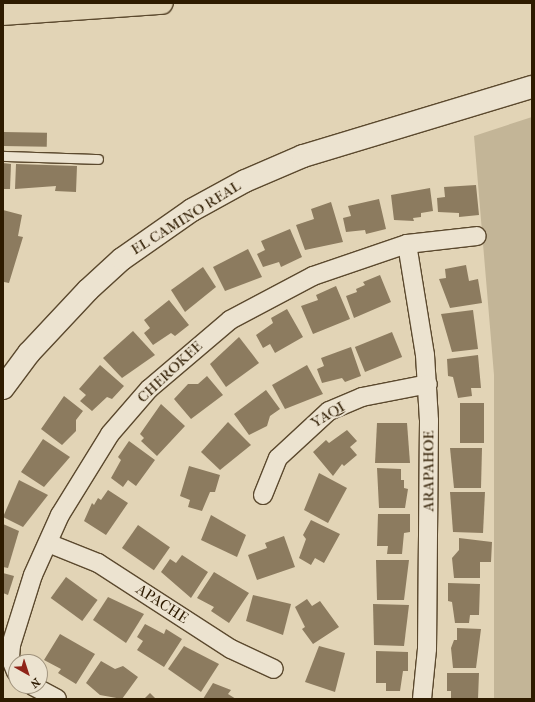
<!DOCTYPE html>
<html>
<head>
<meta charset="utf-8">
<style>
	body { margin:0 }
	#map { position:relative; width:535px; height:702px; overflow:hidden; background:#e2d4b6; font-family:"IM FELL French Canon",serif }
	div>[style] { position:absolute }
	.green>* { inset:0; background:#c3b597 }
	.building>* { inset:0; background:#8c7b5f; transform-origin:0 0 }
	.roads { filter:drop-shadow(1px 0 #5b492e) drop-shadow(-1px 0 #5b492e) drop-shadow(0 1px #5b492e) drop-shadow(0 -1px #5b492e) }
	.service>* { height:9px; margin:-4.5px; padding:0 4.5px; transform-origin:4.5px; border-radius:4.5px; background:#ece3d0 }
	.minor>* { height:18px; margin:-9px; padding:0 9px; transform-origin:9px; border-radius:9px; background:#ece3d0 }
	.secondary>* { height:22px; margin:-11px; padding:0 11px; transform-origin:11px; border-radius:11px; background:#ece3d0 }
	.motorway>* { height:22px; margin:-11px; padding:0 11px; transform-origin:11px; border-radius:11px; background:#e2d4b6 }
	span { translate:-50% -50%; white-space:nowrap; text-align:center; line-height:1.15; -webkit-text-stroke:4px #ece3d0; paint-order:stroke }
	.street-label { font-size:15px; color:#2e1b00 }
	.frame { position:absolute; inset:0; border:4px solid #2e1b00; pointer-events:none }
	.north { position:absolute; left:8px; top:654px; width:40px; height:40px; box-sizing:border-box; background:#ece3d0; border:1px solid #a0937d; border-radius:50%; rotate:141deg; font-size:11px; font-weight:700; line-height:16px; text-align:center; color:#2e1b00 }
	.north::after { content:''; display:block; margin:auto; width:14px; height:18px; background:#8f2418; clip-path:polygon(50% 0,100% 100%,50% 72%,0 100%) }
</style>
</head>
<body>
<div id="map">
	<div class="green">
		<i style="clip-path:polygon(532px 117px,532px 699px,494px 699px,494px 375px,474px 136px)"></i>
	</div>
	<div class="building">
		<i style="left:3px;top:132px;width:44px;height:14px;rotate:1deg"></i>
		<i style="clip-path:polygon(3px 163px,11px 164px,10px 189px,3px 189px)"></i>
		<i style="clip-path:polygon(16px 164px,77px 166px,76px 192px,55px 191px,56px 186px,15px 189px)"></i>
		<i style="clip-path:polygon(476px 185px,479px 215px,459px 217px,459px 213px,438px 212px,437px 198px,445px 197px,444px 187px)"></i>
		<i style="clip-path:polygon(430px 188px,433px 211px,421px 213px,421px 217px,413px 218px,414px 221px,394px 220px,391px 195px)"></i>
		<i style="clip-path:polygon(379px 199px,386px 229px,366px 234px,365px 230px,346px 232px,343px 218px,351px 216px,348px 206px)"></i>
		<i style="clip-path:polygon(331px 202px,343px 242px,305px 250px,296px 225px,314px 219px,311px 209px)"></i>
		<i style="clip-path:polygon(3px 210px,22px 215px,18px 236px,23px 237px,9px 283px,4px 282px,3px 286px)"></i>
		<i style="clip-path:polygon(290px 229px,302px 257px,281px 267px,279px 262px,263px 267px,257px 254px,265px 250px,261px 241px)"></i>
		<i style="clip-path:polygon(248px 249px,262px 277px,225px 291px,213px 267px)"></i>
		<i style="clip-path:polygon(466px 265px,469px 281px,478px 279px,482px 303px,450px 308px,439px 279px,446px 278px,445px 269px)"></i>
		<i style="clip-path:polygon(203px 267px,216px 287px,185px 312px,171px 290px)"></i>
		<i style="clip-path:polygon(380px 275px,391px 302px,354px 318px,346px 296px,357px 292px,356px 289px,365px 285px,363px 282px)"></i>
		<i style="clip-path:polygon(336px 286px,350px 319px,313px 334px,301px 306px,318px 300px,316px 295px)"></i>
		<i style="clip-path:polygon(169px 300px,189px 325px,175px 336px,171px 333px,153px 345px,144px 333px,150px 328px,144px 320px)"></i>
		<i style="clip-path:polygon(287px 309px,303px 337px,275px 353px,270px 344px,263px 348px,256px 335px,273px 323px,271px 318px)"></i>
		<i style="clip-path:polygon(473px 310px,478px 349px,452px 352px,441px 314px)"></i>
		<i style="clip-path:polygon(133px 331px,155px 355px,122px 378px,103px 358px)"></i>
		<i style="left:392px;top:332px;width:27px;height:40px;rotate:68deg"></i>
		<i style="clip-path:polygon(239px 337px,259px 363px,226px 387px,210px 364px)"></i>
		<i style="clip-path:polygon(351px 347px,361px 376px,345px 382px,342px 378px,322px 383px,317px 369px,324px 366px,321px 358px)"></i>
		<i style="clip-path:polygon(478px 355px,481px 388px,471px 388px,472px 396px,458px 398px,453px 377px,448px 376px,447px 359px)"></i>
		<i style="clip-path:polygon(100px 365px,124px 386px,112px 399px,107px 397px,92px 411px,80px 401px,86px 395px,79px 389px)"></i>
		<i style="clip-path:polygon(307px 365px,323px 394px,285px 409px,272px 385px)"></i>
		<i style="clip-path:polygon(207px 376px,223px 395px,191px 419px,174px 399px,188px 384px,198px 384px)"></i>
		<i style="clip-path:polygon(266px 390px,280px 409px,270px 416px,267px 426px,249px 435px,234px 414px)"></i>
		<i style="clip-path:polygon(64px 396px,83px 411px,76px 420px,76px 431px,62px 445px,41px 429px)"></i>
		<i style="left:460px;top:403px;width:24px;height:40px"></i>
		<i style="clip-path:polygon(161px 404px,185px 426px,157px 456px,141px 441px,144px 438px,140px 434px)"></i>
		<i style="clip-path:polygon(228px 422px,251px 445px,220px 470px,201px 452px)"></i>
		<i style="clip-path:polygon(377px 423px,407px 423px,410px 463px,375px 463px)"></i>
		<i style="clip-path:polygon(347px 430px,357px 441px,350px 447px,357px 455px,344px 466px,342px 464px,333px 476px,313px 452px,326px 440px,329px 443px)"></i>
		<i style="clip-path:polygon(43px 439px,70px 457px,44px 487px,21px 472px)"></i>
		<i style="clip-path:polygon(129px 441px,155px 460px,136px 486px,128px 480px,123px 487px,111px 478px,121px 460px,118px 457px)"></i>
		<i style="clip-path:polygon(450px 448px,482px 448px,481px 488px,454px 488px)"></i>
		<i style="clip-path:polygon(189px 466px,220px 475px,215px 492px,210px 492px,202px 511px,188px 507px,190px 500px,180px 496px)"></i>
		<i style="clip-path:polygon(377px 468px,401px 469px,401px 480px,404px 480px,404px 488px,408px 489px,405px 508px,379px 508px)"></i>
		<i style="clip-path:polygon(319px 473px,347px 488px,328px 523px,304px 510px)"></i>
		<i style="clip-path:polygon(19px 480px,48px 495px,23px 527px,3px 517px)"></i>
		<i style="clip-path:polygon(108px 490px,128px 503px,106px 535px,84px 521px,92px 503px,94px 505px,98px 498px,101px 500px)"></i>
		<i style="clip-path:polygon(450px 492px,485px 492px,483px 533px,453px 532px)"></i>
		<i style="clip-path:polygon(378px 514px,410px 514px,410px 532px,404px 533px,402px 554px,387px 554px,388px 546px,377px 546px)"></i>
		<i style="clip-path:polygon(211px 515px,246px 535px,237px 557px,201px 540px)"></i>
		<i style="clip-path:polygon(311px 520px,340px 534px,324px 563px,315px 558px,311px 565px,299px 558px,306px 539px,303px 535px)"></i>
		<i style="clip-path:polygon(3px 524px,19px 531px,8px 568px,3px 567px)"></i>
		<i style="left:138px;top:525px;width:39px;height:28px;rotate:35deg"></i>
		<i style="clip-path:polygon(284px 536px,295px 567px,257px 580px,248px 555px,267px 548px,265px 543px)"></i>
		<i style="clip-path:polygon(459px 538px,492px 542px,491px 562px,480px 562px,480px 578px,454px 578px,452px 558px,459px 550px)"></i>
		<i style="clip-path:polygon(182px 555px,208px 572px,191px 598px,161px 572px,170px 559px,176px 563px)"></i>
		<i style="clip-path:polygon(376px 560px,409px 560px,404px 600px,377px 600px)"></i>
		<i style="clip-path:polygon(214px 572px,249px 593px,229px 623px,211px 611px,214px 607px,197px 598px)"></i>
		<i style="clip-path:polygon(3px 573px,14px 576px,8px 595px,3px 593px)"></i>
		<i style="left:66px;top:577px;width:39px;height:26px;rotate:36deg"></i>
		<i style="clip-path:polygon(448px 583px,480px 584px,479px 615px,470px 615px,469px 623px,455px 623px,452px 602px,448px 601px)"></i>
		<i style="clip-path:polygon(253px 595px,291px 604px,283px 635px,246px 621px)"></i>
		<i style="clip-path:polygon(108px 597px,144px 614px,126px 643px,93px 620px)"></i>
		<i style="clip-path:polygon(307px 599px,312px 606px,320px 601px,339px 627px,313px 644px,302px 629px,305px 627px,295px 607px)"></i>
		<i style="clip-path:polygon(373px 604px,409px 605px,404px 646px,374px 645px)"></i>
		<i style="clip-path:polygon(145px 624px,164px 634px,166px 629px,182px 639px,164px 667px,137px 650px,143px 641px,137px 637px)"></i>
		<i style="clip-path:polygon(457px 628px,481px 629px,476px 668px,453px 668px,451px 648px,454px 640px,457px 640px)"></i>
		<i style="clip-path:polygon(60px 634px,95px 654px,76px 684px,58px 673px,61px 669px,44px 660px)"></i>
		<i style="clip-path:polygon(184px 646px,219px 664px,201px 692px,168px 669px)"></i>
		<i style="clip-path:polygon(319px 646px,345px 653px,335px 692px,305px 682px)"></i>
		<i style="clip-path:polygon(376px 651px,408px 652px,408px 671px,403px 671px,400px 691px,386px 691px,386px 683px,376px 683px)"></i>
		<i style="clip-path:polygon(101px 661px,115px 669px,123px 666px,138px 677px,122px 699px,100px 695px,86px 683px)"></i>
		<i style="clip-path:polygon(447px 673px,479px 673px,478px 699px,451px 699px,451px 691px,447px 691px)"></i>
		<i style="clip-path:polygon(213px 683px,231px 690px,228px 694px,236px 699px,203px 699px)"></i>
		<i style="clip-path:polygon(150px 693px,156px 699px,144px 699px)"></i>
	</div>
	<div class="roads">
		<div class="service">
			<i style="left:3px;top:156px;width:95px;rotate:1.8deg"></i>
		</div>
		<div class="minor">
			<i style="left:407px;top:244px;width:112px;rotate:80.8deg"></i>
			<i style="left:425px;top:355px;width:66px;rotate:86.5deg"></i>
			<i style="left:429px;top:421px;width:228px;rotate:90.5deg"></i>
			<i style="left:427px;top:649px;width:50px;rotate:95.7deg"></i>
			<i style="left:263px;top:495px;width:40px;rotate:-68deg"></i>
			<i style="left:278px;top:458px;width:69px;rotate:-42.7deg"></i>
			<i style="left:329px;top:411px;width:36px;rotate:-23deg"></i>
			<i style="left:362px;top:397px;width:67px;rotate:-11.1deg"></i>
			<i style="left:48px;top:543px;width:54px;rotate:21.8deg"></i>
			<i style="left:98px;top:563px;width:158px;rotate:32.9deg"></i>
			<i style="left:231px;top:649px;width:47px;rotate:24.9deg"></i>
			<i style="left:16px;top:672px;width:16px;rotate:-112deg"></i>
			<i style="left:10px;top:657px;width:12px;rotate:-85deg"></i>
			<i style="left:11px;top:645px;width:73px;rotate:-72.6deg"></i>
			<i style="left:33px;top:575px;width:66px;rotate:-65.8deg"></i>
			<i style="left:60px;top:515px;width:95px;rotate:-58.3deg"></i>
			<i style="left:110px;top:434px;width:60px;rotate:-49.1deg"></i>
			<i style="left:149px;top:389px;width:106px;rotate:-40.4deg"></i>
			<i style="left:230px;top:320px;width:94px;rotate:-27.9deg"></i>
			<i style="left:313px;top:276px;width:99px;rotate:-18.8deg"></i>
			<i style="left:407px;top:244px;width:70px;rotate:-6.5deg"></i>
			<i style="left:33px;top:686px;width:27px;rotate:28deg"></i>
		</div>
		<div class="secondary">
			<i style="left:3px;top:388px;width:44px;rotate:-53.4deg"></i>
			<i style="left:29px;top:353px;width:86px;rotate:-46.9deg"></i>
			<i style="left:88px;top:290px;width:46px;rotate:-42.4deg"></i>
			<i style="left:122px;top:259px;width:85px;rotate:-35deg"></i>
			<i style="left:192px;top:210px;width:60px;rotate:-28.7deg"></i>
			<i style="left:245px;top:181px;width:63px;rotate:-23.3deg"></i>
			<i style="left:303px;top:156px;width:239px;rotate:-16.8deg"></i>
		</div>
		<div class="motorway">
			<i style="left:3px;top:14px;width:159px;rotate:-4deg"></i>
		</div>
	</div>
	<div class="street-label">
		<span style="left:186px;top:218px;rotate:-32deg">EL CAMINO REAL</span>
		<span style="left:170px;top:372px;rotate:-43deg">CHEROKEE</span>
		<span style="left:328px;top:415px;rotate:-31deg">YAQI</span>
		<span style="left:429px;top:471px;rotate:-90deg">ARAPAHOE</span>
		<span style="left:162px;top:604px;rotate:33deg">APACHE</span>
	</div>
	<div class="frame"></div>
	<div class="north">N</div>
</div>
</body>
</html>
